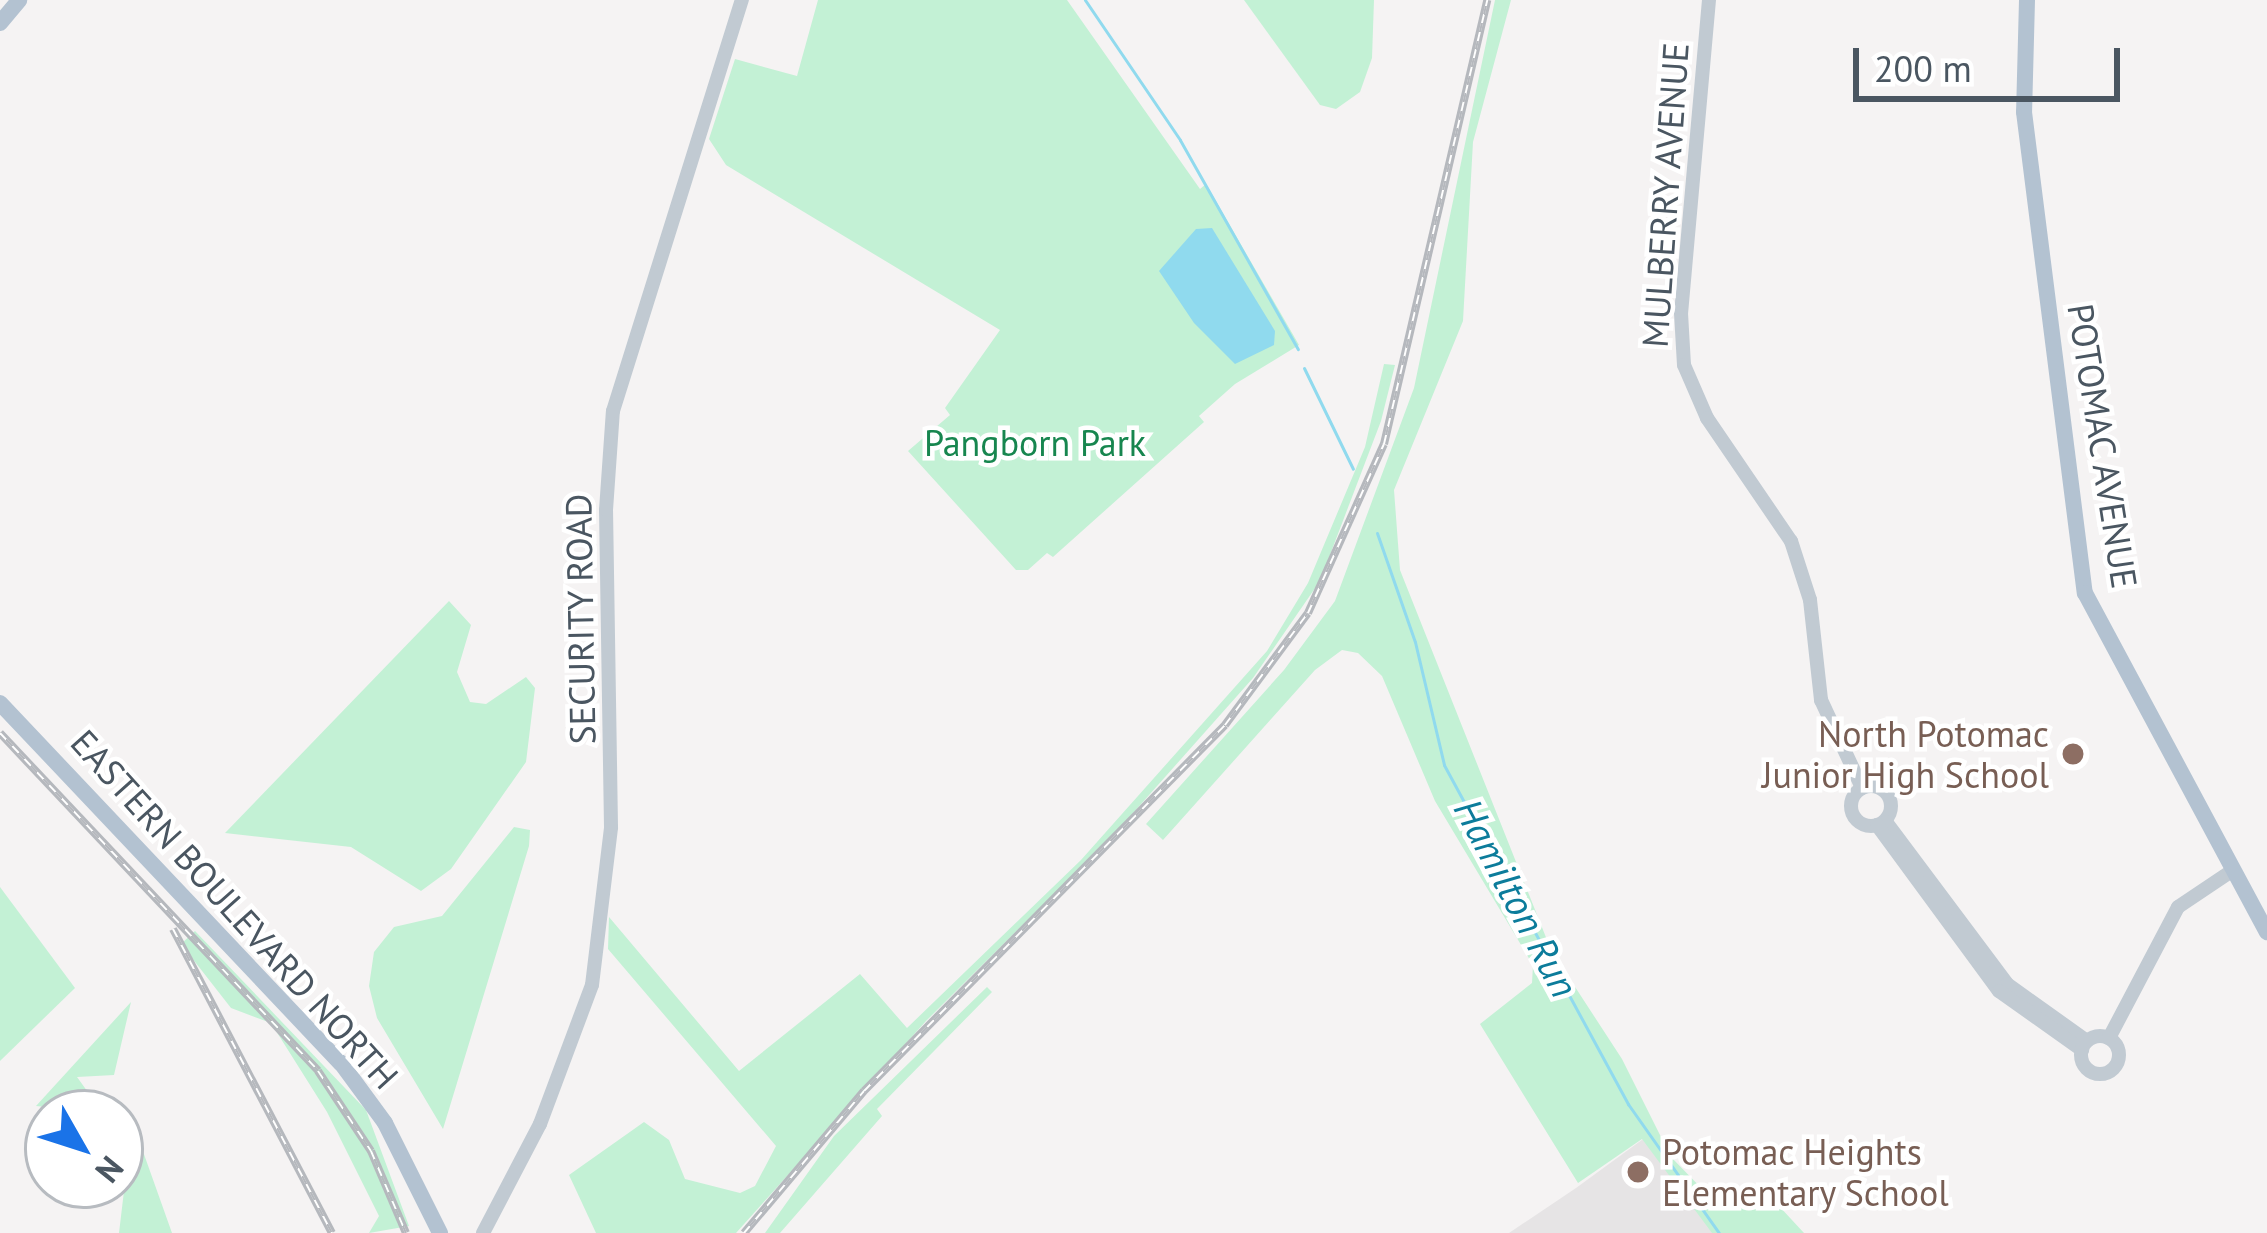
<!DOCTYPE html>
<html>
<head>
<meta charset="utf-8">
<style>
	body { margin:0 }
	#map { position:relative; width:2267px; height:1233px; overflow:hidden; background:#f5f3f3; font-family:"PT Sans",sans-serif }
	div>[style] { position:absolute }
	.education>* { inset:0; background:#e6e4e5 }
	.green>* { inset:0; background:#c3f1d5 }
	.water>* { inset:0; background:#90daee }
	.stream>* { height:3px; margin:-1.5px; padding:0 1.5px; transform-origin:1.5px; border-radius:1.5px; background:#90daee }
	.minor>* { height:14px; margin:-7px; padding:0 7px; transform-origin:7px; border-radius:7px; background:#c1cad2 }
	.minor>.ring { margin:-7px; padding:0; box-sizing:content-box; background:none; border:14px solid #c1cad2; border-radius:50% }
	.major>* { height:16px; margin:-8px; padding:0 8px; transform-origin:8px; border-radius:8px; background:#b3c2d1 }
	.rail>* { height:8px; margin-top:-4px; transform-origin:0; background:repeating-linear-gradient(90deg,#fff 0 9px,#b5b8bd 0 18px); box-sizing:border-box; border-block:3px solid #b5b8bd }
	.dots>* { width:33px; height:33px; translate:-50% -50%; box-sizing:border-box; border:6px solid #fff; border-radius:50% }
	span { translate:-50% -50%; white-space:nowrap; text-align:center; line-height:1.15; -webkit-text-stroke:9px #fff; paint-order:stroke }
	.street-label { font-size:36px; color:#4a5661 }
	.park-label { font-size:36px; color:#17864f }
	.education-label { font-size:36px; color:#785e54 }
	.right { translate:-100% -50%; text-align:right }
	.left { translate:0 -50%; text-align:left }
	.water-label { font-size:39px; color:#0c7c9b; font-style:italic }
	.north { position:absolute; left:24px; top:1089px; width:120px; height:120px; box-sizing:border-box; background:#fff; border:3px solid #b7bbc0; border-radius:50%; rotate:129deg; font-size:33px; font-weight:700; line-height:48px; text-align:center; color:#4a5661 }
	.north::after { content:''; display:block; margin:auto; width:42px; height:54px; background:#1a73e8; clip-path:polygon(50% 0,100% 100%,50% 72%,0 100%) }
	.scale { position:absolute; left:1853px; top:48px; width:267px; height:54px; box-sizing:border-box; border:6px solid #4a5661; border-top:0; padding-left:15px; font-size:36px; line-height:42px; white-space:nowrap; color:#4a5661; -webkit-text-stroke:9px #fff; paint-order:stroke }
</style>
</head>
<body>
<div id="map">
	<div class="education">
		<i style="clip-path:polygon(1650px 1134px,1719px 1233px,1509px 1233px,1576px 1188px)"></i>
	</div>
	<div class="green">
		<i style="clip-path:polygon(818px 0,1067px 0,1200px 189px,1206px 184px,1299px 345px,1235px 384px,1199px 416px,1204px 422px,1053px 557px,1047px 553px,1028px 570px,1016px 570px,908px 451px,950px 415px,945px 408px,1000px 330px,726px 165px,709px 139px,735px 59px,797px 76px)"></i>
		<i style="clip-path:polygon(1244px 0,1374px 0,1372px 58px,1360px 92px,1336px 109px,1320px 105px)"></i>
		<i style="clip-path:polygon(1495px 0,1511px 0,1473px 142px,1463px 321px,1394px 490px,1400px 570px,1551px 950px,1622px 1059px,1671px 1157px,1711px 1198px,1779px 1206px,1804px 1233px,1712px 1233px,1642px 1139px,1578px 1183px,1480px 1024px,1532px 983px,1533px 965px,1435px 801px,1382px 676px,1358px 653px,1342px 650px,1315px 670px,1163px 840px,1146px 824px,1284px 670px,1335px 601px,1414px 388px)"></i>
		<i style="clip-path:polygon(1384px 364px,1395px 365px,1381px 421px,1320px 581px,1253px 678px,1118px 830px,926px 1021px,736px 1233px,596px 1233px,569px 1175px,644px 1122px,669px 1140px,685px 1179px,740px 1193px,755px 1186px,776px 1146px,608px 949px,609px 917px,739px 1071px,860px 974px,907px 1028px,1081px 860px,1267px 651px,1308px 583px,1365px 447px)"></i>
		<i style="clip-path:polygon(449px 601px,471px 625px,457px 672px,470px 702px,486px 704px,526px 677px,535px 688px,526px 762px,451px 869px,421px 891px,351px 847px,225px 833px)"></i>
		<i style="clip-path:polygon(514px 827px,530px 830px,529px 846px,443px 1129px,377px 1018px,369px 986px,374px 952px,394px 927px,442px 916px)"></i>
		<i style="clip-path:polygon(0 887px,75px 988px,0 1061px)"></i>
		<i style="clip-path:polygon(195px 931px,366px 1110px,409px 1226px,369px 1233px,379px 1216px,327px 1112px,271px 1023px,231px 1008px,181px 944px)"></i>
		<i style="clip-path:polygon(987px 987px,992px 992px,877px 1109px,882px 1116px,780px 1233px,765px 1233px,834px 1136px)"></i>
		<i style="clip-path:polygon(131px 1002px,114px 1075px,77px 1077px,103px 1113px,36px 1106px)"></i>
		<i style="clip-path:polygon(120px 1127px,140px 1143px,172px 1233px,119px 1233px,126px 1174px)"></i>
	</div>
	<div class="water">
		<i style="clip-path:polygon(1212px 228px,1275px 331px,1274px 345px,1235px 364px,1194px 323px,1159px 271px,1196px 229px)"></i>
	</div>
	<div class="stream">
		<i style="left:1085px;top:0;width:169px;rotate:55.8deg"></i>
		<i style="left:1180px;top:140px;width:240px;rotate:60.6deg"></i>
		<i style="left:1304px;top:368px;width:112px;rotate:64.1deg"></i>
		<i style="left:1377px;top:533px;width:115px;rotate:70.8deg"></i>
		<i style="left:1415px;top:642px;width:126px;rotate:76.7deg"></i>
		<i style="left:1444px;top:765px;width:386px;rotate:61.5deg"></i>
		<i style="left:1628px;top:1104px;width:158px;rotate:54.8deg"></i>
	</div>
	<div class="minor">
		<i style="left:1709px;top:0;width:314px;rotate:95.1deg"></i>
		<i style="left:1681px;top:313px;width:52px;rotate:86.7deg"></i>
		<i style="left:1684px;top:365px;width:58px;rotate:66.5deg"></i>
		<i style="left:1707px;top:418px;width:149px;rotate:55.7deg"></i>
		<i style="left:1791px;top:541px;width:62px;rotate:72.1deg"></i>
		<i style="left:1810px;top:600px;width:101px;rotate:83.7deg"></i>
		<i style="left:1821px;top:700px;width:97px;rotate:65deg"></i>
		<i class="ring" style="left:1851px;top:786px;width:26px;height:26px"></i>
		<i style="left:1886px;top:822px;width:202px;rotate:53.2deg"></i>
		<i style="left:2007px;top:984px;width:98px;rotate:35.5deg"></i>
		<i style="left:1877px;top:825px;width:206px;rotate:53.7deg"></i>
		<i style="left:1999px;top:991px;width:102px;rotate:35.4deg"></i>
		<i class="ring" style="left:2081px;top:1036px;width:24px;height:24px"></i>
		<i style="left:2109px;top:1038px;width:148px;rotate:-62.2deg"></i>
		<i style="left:2178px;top:907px;width:66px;rotate:-33.9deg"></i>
		<i style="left:483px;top:1233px;width:123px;rotate:-62.4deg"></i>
		<i style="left:540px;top:1124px;width:148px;rotate:-69.5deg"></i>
		<i style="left:592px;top:985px;width:159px;rotate:-83.1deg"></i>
		<i style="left:611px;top:827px;width:317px;rotate:-90.9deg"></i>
		<i style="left:606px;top:510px;width:99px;rotate:-86deg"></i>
		<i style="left:613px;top:411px;width:431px;rotate:-72.6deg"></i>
	</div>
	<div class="major">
		<i style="left:2027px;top:0;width:112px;rotate:91.5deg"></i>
		<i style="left:2024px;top:112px;width:485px;rotate:82.8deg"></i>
		<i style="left:2085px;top:593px;width:385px;rotate:61.8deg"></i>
		<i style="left:0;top:23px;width:30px;rotate:-50deg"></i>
		<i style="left:0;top:703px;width:496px;rotate:46.6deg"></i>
		<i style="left:341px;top:1063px;width:74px;rotate:53.7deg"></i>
		<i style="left:385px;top:1123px;width:123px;rotate:63.4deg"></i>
	</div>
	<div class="rail">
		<i style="left:0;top:733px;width:464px;rotate:46.7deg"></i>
		<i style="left:318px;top:1071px;width:96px;rotate:56.5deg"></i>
		<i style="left:371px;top:1151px;width:89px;rotate:66.9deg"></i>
		<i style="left:173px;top:929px;width:343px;rotate:62.4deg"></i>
		<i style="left:744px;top:1233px;width:186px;rotate:-49.8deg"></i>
		<i style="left:864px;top:1091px;width:514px;rotate:-45.39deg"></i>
		<i style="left:1225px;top:725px;width:139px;rotate:-53.5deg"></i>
		<i style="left:1308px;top:613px;width:185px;rotate:-65.8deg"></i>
		<i style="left:1384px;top:444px;width:456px;rotate:-76.9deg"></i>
	</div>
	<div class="dots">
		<i style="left:2073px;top:754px;background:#8d6e63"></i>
		<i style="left:1638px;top:1172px;background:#8d6e63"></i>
	</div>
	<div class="street-label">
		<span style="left:1665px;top:195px;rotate:-86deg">MULBERRY AVENUE</span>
		<span style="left:2103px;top:446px;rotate:81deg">POTOMAC AVENUE</span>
		<span style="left:580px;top:619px;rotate:-91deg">SECURITY ROAD</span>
		<span style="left:235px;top:909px;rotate:48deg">EASTERN BOULEVARD NORTH</span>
	</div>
	<div class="park-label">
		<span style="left:1035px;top:443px">Pangborn Park</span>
	</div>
	<div class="education-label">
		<span class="right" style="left:2049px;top:754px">North Potomac<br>Junior High School</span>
		<span class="left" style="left:1662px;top:1172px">Potomac Heights<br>Elementary School</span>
	</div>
	<div class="water-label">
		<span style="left:1516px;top:898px;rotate:62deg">Hamilton Run</span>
	</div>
	<div class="north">N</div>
	<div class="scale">200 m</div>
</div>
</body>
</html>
